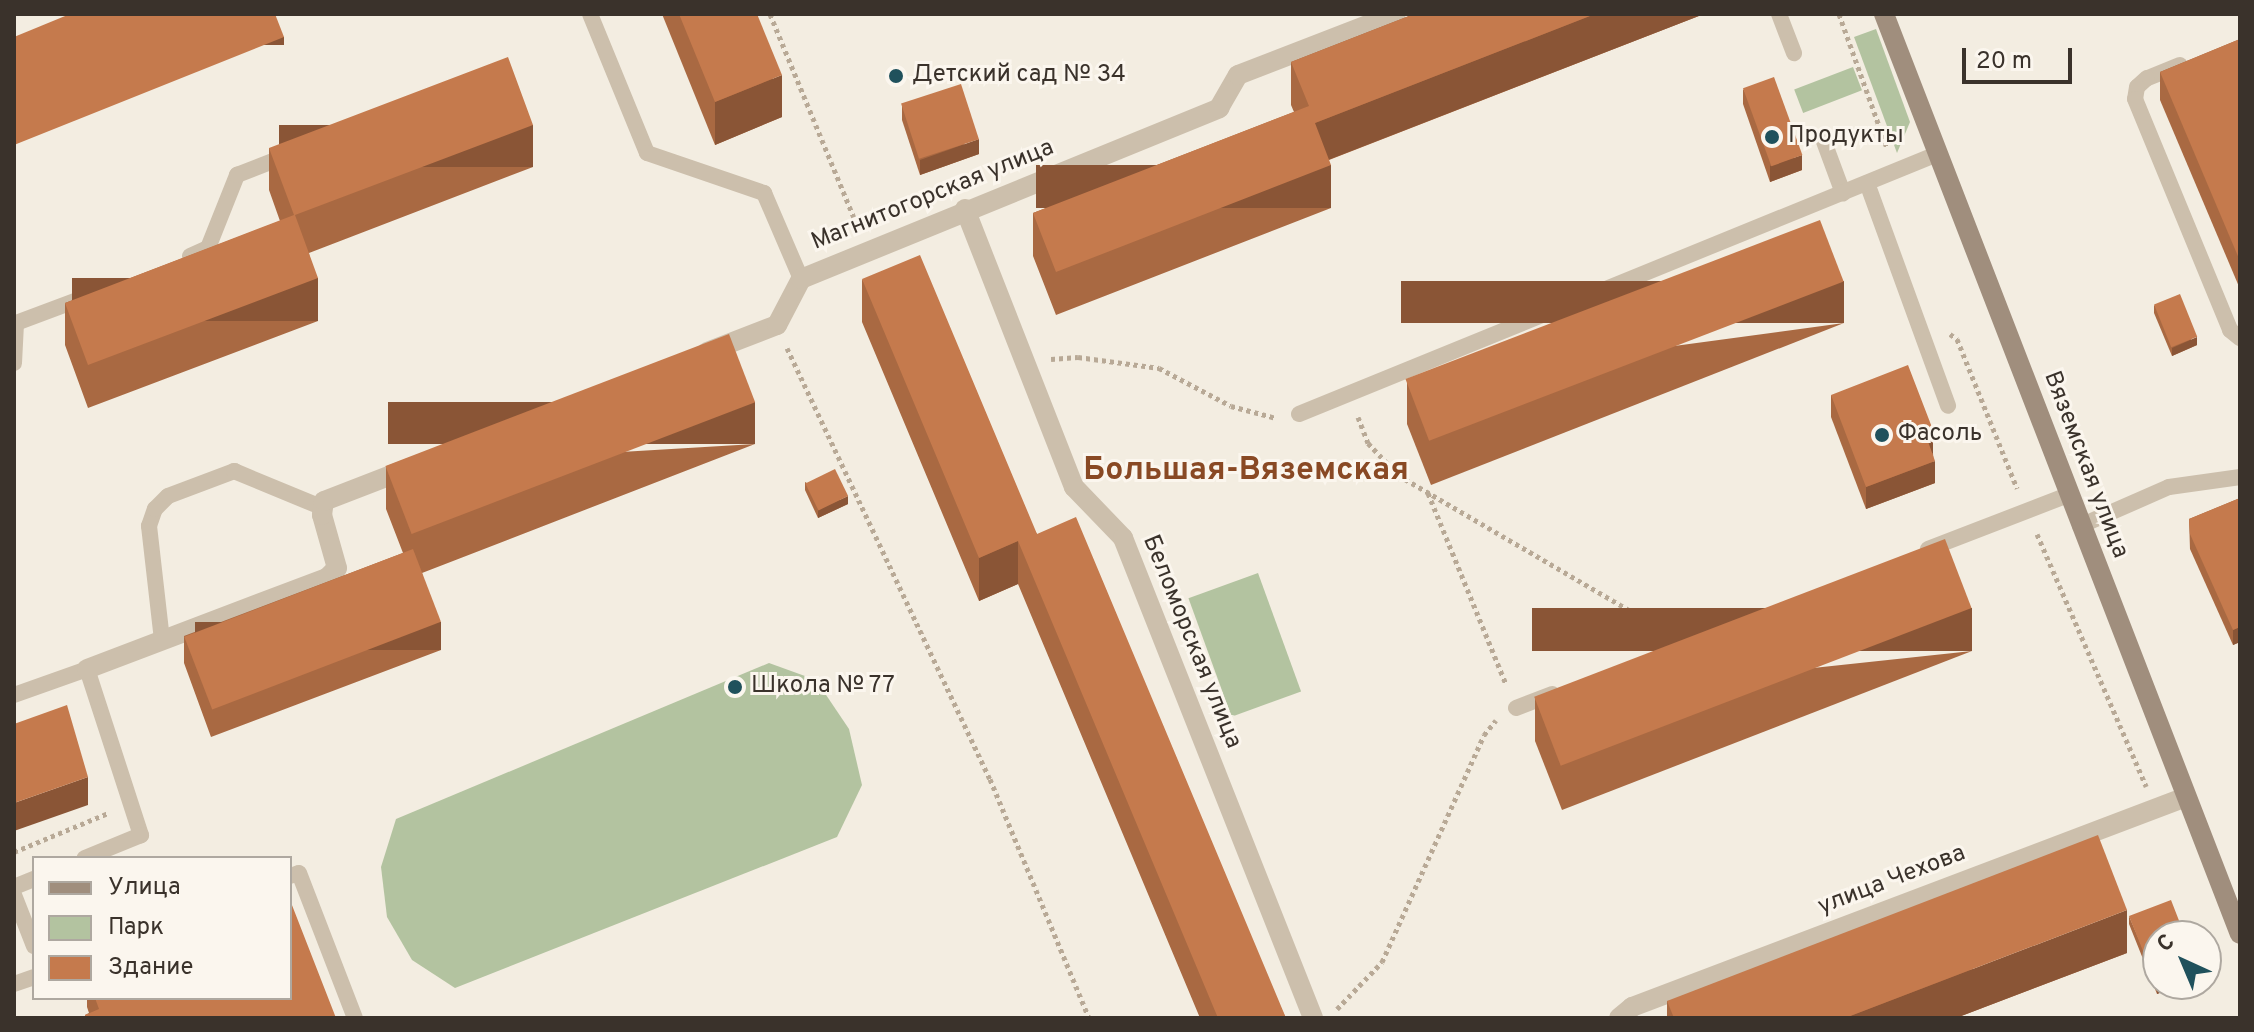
<!DOCTYPE html>
<html>
<head>
<meta charset="utf-8">
<style>
	body { margin:0 }
	#map { position:relative; width:2254px; height:1032px; overflow:hidden; background:#f3ede1; font-family:Overpass,sans-serif }
	div>[style] { position:absolute }
	.green>* { inset:0; background:#b3c3a0; transform-origin:0 0 }
	.path>* { height:5px; margin-top:-2.5px; transform-origin:0; background:repeating-linear-gradient(90deg,#b8a996 0 4px,transparent 0 8px) }
	.lane>* { height:16px; margin:-8px; padding:0 8px; transform-origin:8px; border-radius:8px; background:#ccbfac }
	.street>* { height:20px; margin:-10px; padding:0 10px; transform-origin:10px; border-radius:10px; background:#ccbfac }
	.secondary>* { height:20px; margin:-10px; padding:0 10px; transform-origin:10px; border-radius:10px; background:#a08e7d }
	.wall>* { inset:0; background:#a96942 }
	.shaded-wall>* { inset:0; background:#8a5536; transform-origin:0 0 }
	.building>* { inset:0; background:#c57a4d; transform-origin:0 0 }
	.dots>* { width:22px; height:22px; translate:-50% -50%; box-sizing:border-box; border:4px solid #fbf6ee; border-radius:50% }
	span { translate:-50% -50%; white-space:nowrap; text-align:center; line-height:1.15; -webkit-text-stroke:6px #fbf6ee; paint-order:stroke }
	.poi-label { font-size:24px; color:#3a322b }
	.left { translate:0 -50%; text-align:left }
	.street-label { font-size:24px; color:#3a322b }
	.district-label { font-size:32px; color:#894924; font-weight:700 }
	.frame { position:absolute; inset:0; border:16px solid #3a322b; pointer-events:none }
	.legend { position:absolute; left:32px; top:856px; width:260px; height:144px; box-sizing:border-box; background:#fbf6ee; border:2px solid #aea8a0; margin:0; padding:10px 14px; list-style:none; font-size:24px; color:#3a322b }
	.legend li { display:flex; align-items:center; gap:16px; height:40px }
	.legend b { width:40px; border:2px solid #aea8a0 }
	.north { position:absolute; left:2142px; top:920px; width:80px; height:80px; box-sizing:border-box; background:#fbf6ee; border:2px solid #aea8a0; border-radius:50%; rotate:316deg; font-size:22px; font-weight:700; line-height:32px; text-align:center; color:#3a322b }
	.north::after { content:''; display:block; margin:auto; width:28px; height:36px; background:#20515c; clip-path:polygon(50% 0,100% 100%,50% 72%,0 100%) }
	.scale { position:absolute; left:1962px; top:48px; width:110px; height:36px; box-sizing:border-box; border:4px solid #3a322b; border-top:0; padding-left:10px; font-size:24px; line-height:28px; white-space:nowrap; color:#3a322b; -webkit-text-stroke:6px #fbf6ee; paint-order:stroke }
</style>
</head>
<body>
<div id="map">
	<div class="green">
		<i style="clip-path:polygon(1876px 29px,1910px 122px,1897px 153px,1854px 37px)"></i>
		<i style="left:1853px;top:67px;width:25px;height:63px;rotate:69deg"></i>
		<i style="left:1258px;top:573px;width:126px;height:74px;rotate:70deg"></i>
		<i style="clip-path:polygon(769px 663px,816px 680px,849px 729px,862px 785px,837px 837px,455px 988px,412px 960px,387px 917px,381px 867px,396px 819px)"></i>
	</div>
	<div class="path">
		<i style="left:770px;top:14px;width:230px;rotate:67.6deg"></i>
		<i style="left:1839px;top:14px;width:142px;rotate:70.3deg"></i>
		<i style="left:1950px;top:334px;width:9px;rotate:36deg"></i>
		<i style="left:1957px;top:339px;width:161px;rotate:68.1deg"></i>
		<i style="left:787px;top:348px;width:476px;rotate:64.8deg"></i>
		<i style="left:990px;top:779px;width:259px;rotate:67.5deg"></i>
		<i style="left:1051px;top:359px;width:27px;rotate:-4deg"></i>
		<i style="left:1078px;top:357px;width:82px;rotate:7.7deg"></i>
		<i style="left:1159px;top:368px;width:81px;rotate:27.8deg"></i>
		<i style="left:1231px;top:406px;width:47px;rotate:14.9deg"></i>
		<i style="left:1358px;top:417px;width:28px;rotate:69deg"></i>
		<i style="left:1368px;top:443px;width:44px;rotate:46.8deg"></i>
		<i style="left:1398px;top:475px;width:285px;rotate:30.3deg"></i>
		<i style="left:1644px;top:619px;width:38px;rotate:65deg"></i>
		<i style="left:1428px;top:493px;width:206px;rotate:67.8deg"></i>
		<i style="left:2037px;top:534px;width:275px;rotate:66.6deg"></i>
		<i style="left:14px;top:852px;width:102px;rotate:-22.5deg"></i>
		<i style="left:1337px;top:1009px;width:65px;rotate:-46.2deg"></i>
		<i style="left:1382px;top:962px;width:249px;rotate:-65.8deg"></i>
		<i style="left:1484px;top:735px;width:19px;rotate:-51deg"></i>
	</div>
	<div class="lane">
		<i style="left:590px;top:14px;width:150px;rotate:67.7deg"></i>
		<i style="left:647px;top:153px;width:124px;rotate:18.9deg"></i>
		<i style="left:764px;top:193px;width:94px;rotate:66.7deg"></i>
		<i style="left:1779px;top:14px;width:42px;rotate:69deg"></i>
		<i style="left:2180px;top:65px;width:35px;rotate:158deg"></i>
		<i style="left:2147px;top:78px;width:13px;rotate:138deg"></i>
		<i style="left:2137px;top:87px;width:12px;rotate:99deg"></i>
		<i style="left:2135px;top:99px;width:250px;rotate:67.6deg"></i>
		<i style="left:2230px;top:330px;width:13px;rotate:39deg"></i>
		<i style="left:1823px;top:139px;width:58px;rotate:69.7deg"></i>
		<i style="left:1867px;top:183px;width:237px;rotate:70deg"></i>
		<i style="left:190px;top:256px;width:20px;rotate:-24deg"></i>
		<i style="left:208px;top:248px;width:79px;rotate:-68.3deg"></i>
		<i style="left:237px;top:175px;width:55px;rotate:-21.4deg"></i>
		<i style="left:14px;top:363px;width:40px;rotate:-87.1deg"></i>
		<i style="left:16px;top:323px;width:72px;rotate:-20.5deg"></i>
		<i style="left:1299px;top:414px;width:689px;rotate:-22.17deg"></i>
		<i style="left:2080px;top:526px;width:97px;rotate:-23.7deg"></i>
		<i style="left:2169px;top:487px;width:72px;rotate:-8deg"></i>
		<i style="left:1928px;top:549px;width:150px;rotate:-21.1deg"></i>
		<i style="left:162px;top:640px;width:115px;rotate:-96.5deg"></i>
		<i style="left:149px;top:526px;width:18px;rotate:-71deg"></i>
		<i style="left:155px;top:509px;width:18px;rotate:-45deg"></i>
		<i style="left:168px;top:496px;width:71px;rotate:-20.7deg"></i>
		<i style="left:234px;top:471px;width:94px;rotate:22.5deg"></i>
		<i style="left:14px;top:695px;width:77px;rotate:-19.6deg"></i>
		<i style="left:87px;top:669px;width:175px;rotate:72deg"></i>
		<i style="left:141px;top:835px;width:61px;rotate:157.7deg"></i>
		<i style="left:1516px;top:708px;width:39px;rotate:-21deg"></i>
		<i style="left:290px;top:876px;width:9px;rotate:-18deg"></i>
		<i style="left:299px;top:873px;width:155px;rotate:68.9deg"></i>
		<i style="left:14px;top:887px;width:22px;rotate:-22deg"></i>
		<i style="left:14px;top:895px;width:55px;rotate:68.6deg"></i>
		<i style="left:14px;top:984px;width:21px;rotate:-19deg"></i>
	</div>
	<div class="street">
		<i style="left:965px;top:209px;width:299px;rotate:68.6deg"></i>
		<i style="left:1074px;top:487px;width:71px;rotate:46.1deg"></i>
		<i style="left:1123px;top:538px;width:516px;rotate:68.4deg"></i>
		<i style="left:707px;top:352px;width:75px;rotate:-21.1deg"></i>
		<i style="left:777px;top:325px;width:52px;rotate:-62.4deg"></i>
		<i style="left:801px;top:279px;width:452px;rotate:-22.2deg"></i>
		<i style="left:1219px;top:108px;width:38px;rotate:-60deg"></i>
		<i style="left:1238px;top:75px;width:169px;rotate:-21.1deg"></i>
		<i style="left:87px;top:669px;width:257px;rotate:-20.8deg"></i>
		<i style="left:327px;top:578px;width:14px;rotate:-45deg"></i>
		<i style="left:337px;top:568px;width:55px;rotate:-105.8deg"></i>
		<i style="left:322px;top:515px;width:14px;rotate:-82deg"></i>
		<i style="left:324px;top:501px;width:94px;rotate:-21.1deg"></i>
		<i style="left:1619px;top:1018px;width:17px;rotate:-40deg"></i>
		<i style="left:1632px;top:1007px;width:592px;rotate:-20.76deg"></i>
	</div>
	<div class="secondary">
		<i style="left:1884px;top:14px;width:986px;rotate:68.85deg"></i>
	</div>
	<div class="wall">
		<i style="clip-path:polygon(662px 14px,757px 14px,782px 117px,715px 145px)"></i>
		<i style="clip-path:polygon(1414px 14px,1704px 14px,1329px 160px,1331px 208px,1056px 315px,1033px 256px,1033px 213px,1294px 112px,1291px 105px,1291px 62px)"></i>
		<i style="clip-path:polygon(2240px 39px,2240px 289px,2160px 100px,2160px 72px)"></i>
		<i style="clip-path:polygon(1743px 89px,1802px 170px,1770px 182px,1743px 104px)"></i>
		<i style="clip-path:polygon(902px 105px,979px 154px,920px 175px,902px 120px)"></i>
		<i style="clip-path:polygon(269px 148px,533px 167px,309px 253px,318px 321px,88px 408px,65px 345px,65px 303px,280px 221px,269px 190px)"></i>
		<i style="clip-path:polygon(862px 279px,1037px 534px,1286px 1018px,1200px 1018px,1018px 584px,979px 601px,862px 322px)"></i>
		<i style="clip-path:polygon(2154px 305px,2197px 345px,2172px 356px,2154px 313px)"></i>
		<i style="clip-path:polygon(1844px 323px,1431px 485px,1407px 424px,1407px 382px)"></i>
		<i style="clip-path:polygon(1831px 395px,1933px 453px,1935px 483px,1866px 509px,1831px 417px)"></i>
		<i style="clip-path:polygon(755px 444px,422px 573px,441px 650px,211px 737px,184px 663px,184px 636px,403px 553px,386px 509px,386px 466px)"></i>
		<i style="clip-path:polygon(805px 482px,848px 504px,818px 518px,805px 490px)"></i>
		<i style="clip-path:polygon(2240px 498px,2240px 642px,2233px 645px,2190px 549px,2189px 519px)"></i>
		<i style="clip-path:polygon(1972px 651px,1562px 810px,1535px 741px,1535px 698px)"></i>
		<i style="clip-path:polygon(2129px 916px,2158px 984px,2182px 984px,2157px 994px,2129px 924px)"></i>
		<i style="clip-path:polygon(2127px 953px,1956px 1018px,1667px 1018px,1667px 1001px)"></i>
		<i style="clip-path:polygon(87px 998px,290px 998px,336px 1018px,85px 1018px,85px 1015px,89px 1013px,87px 1007px)"></i>
	</div>
	<div class="shaded-wall">
		<i style="clip-path:polygon(1595px 14px,1704px 14px,1315px 165px,1315px 123px)"></i>
		<i style="left:284px;top:37px;width:8px;height:291px;rotate:90deg"></i>
		<i style="clip-path:polygon(782px 75px,782px 117px,715px 145px,715px 102px)"></i>
		<i style="left:533px;top:125px;width:42px;height:254px;rotate:90deg"></i>
		<i style="clip-path:polygon(979px 139px,979px 154px,920px 175px,920px 160px)"></i>
		<i style="clip-path:polygon(1802px 155px,1802px 170px,1770px 182px,1770px 166px)"></i>
		<i style="left:1331px;top:165px;width:43px;height:295px;rotate:90deg"></i>
		<i style="left:318px;top:278px;width:43px;height:246px;rotate:90deg"></i>
		<i style="left:1844px;top:281px;width:42px;height:443px;rotate:90deg"></i>
		<i style="clip-path:polygon(2197px 337px,2197px 345px,2172px 356px,2172px 348px)"></i>
		<i style="left:755px;top:402px;width:42px;height:367px;rotate:90deg"></i>
		<i style="clip-path:polygon(1933px 430px,1933px 453px,1925px 456px,1925px 433px)"></i>
		<i style="clip-path:polygon(1935px 461px,1935px 483px,1866px 509px,1866px 487px)"></i>
		<i style="clip-path:polygon(848px 496px,848px 504px,818px 518px,818px 510px)"></i>
		<i style="clip-path:polygon(1018px 541px,1018px 584px,979px 601px,979px 558px)"></i>
		<i style="left:1972px;top:608px;width:43px;height:440px;rotate:90deg"></i>
		<i style="left:441px;top:622px;width:28px;height:246px;rotate:90deg"></i>
		<i style="clip-path:polygon(2240px 627px,2240px 642px,2233px 645px,2233px 630px)"></i>
		<i style="clip-path:polygon(88px 777px,88px 805px,14px 831px,14px 803px)"></i>
		<i style="clip-path:polygon(2127px 910px,2127px 953px,1956px 1018px,1845px 1018px)"></i>
		<i style="clip-path:polygon(2162px 984px,2182px 984px,2157px 994px,2157px 986px)"></i>
	</div>
	<div class="building">
		<i style="clip-path:polygon(70px 14px,275px 14px,284px 37px,14px 145px,14px 37px)"></i>
		<i style="clip-path:polygon(679px 14px,757px 14px,782px 75px,715px 102px)"></i>
		<i style="clip-path:polygon(1414px 14px,1595px 14px,1315px 123px,1331px 165px,1056px 272px,1033px 213px,1309px 106px,1291px 62px)"></i>
		<i style="clip-path:polygon(2240px 39px,2240px 261px,2160px 72px)"></i>
		<i style="clip-path:polygon(508px 57px,533px 125px,295px 215px,318px 278px,88px 365px,65px 303px,294px 215px,269px 148px)"></i>
		<i style="left:1774px;top:77px;width:83px;height:33px;rotate:70deg"></i>
		<i style="left:961px;top:84px;width:58px;height:63px;rotate:72deg"></i>
		<i style="left:1820px;top:220px;width:66px;height:444px;rotate:69deg"></i>
		<i style="clip-path:polygon(920px 255px,1037px 534px,1076px 517px,1286px 1018px,1218px 1018px,1018px 541px,979px 558px,862px 279px)"></i>
		<i style="left:2180px;top:294px;width:46px;height:28px;rotate:68deg"></i>
		<i style="left:729px;top:334px;width:73px;height:368px;rotate:69deg"></i>
		<i style="clip-path:polygon(1908px 365px,1933px 430px,1925px 433px,1935px 461px,1866px 487px,1831px 395px)"></i>
		<i style="left:835px;top:469px;width:30px;height:33px;rotate:64deg"></i>
		<i style="clip-path:polygon(2240px 498px,2240px 627px,2233px 630px,2190px 534px,2189px 519px)"></i>
		<i style="left:1945px;top:539px;width:74px;height:440px;rotate:69deg"></i>
		<i style="left:413px;top:549px;width:78px;height:245px;rotate:69deg"></i>
		<i style="clip-path:polygon(67px 705px,88px 777px,14px 803px,14px 724px)"></i>
		<i style="clip-path:polygon(2098px 835px,2127px 910px,1845px 1018px,1674px 1018px,1667px 1001px)"></i>
		<i style="clip-path:polygon(290px 900px,336px 1018px,86px 1018px,85px 1015px,99px 1009px,95px 998px,290px 998px)"></i>
		<i style="clip-path:polygon(2171px 900px,2185px 936px,2158px 936px,2158px 984px,2162px 984px,2157px 986px,2129px 916px)"></i>
	</div>
	<div class="dots">
		<i style="left:896px;top:76px;background:#20515c"></i>
		<i style="left:1772px;top:137px;background:#20515c"></i>
		<i style="left:1882px;top:435px;background:#20515c"></i>
		<i style="left:735px;top:687px;background:#20515c"></i>
	</div>
	<div class="poi-label">
		<span class="left" style="left:912px;top:76px">Детский сад № 34</span>
		<span class="left" style="left:1788px;top:137px">Продукты</span>
		<span class="left" style="left:1898px;top:435px">Фасоль</span>
		<span class="left" style="left:751px;top:687px">Школа № 77</span>
	</div>
	<div class="street-label">
		<span style="left:933px;top:196px;rotate:-22deg">Магнитогорская улица</span>
		<span style="left:2085px;top:465px;rotate:69deg">Вяземская улица</span>
		<span style="left:1191px;top:642px;rotate:68deg">Беломорская улица</span>
		<span style="left:1892px;top:881px;rotate:-21deg">улица Чехова</span>
	</div>
	<div class="district-label">
		<span style="left:1246px;top:471px">Большая-Вяземская</span>
	</div>
	<div class="frame"></div>
	<ul class="legend">
	<li><b style="height:10px;background:#a08e7d"></b>Улица</li>
	<li><b style="height:22px;background:#b3c3a0"></b>Парк</li>
	<li><b style="height:22px;background:#c57a4d"></b>Здание</li>
	</ul>
	<div class="north">С</div>
	<div class="scale">20 m</div>
</div>
</body>
</html>
